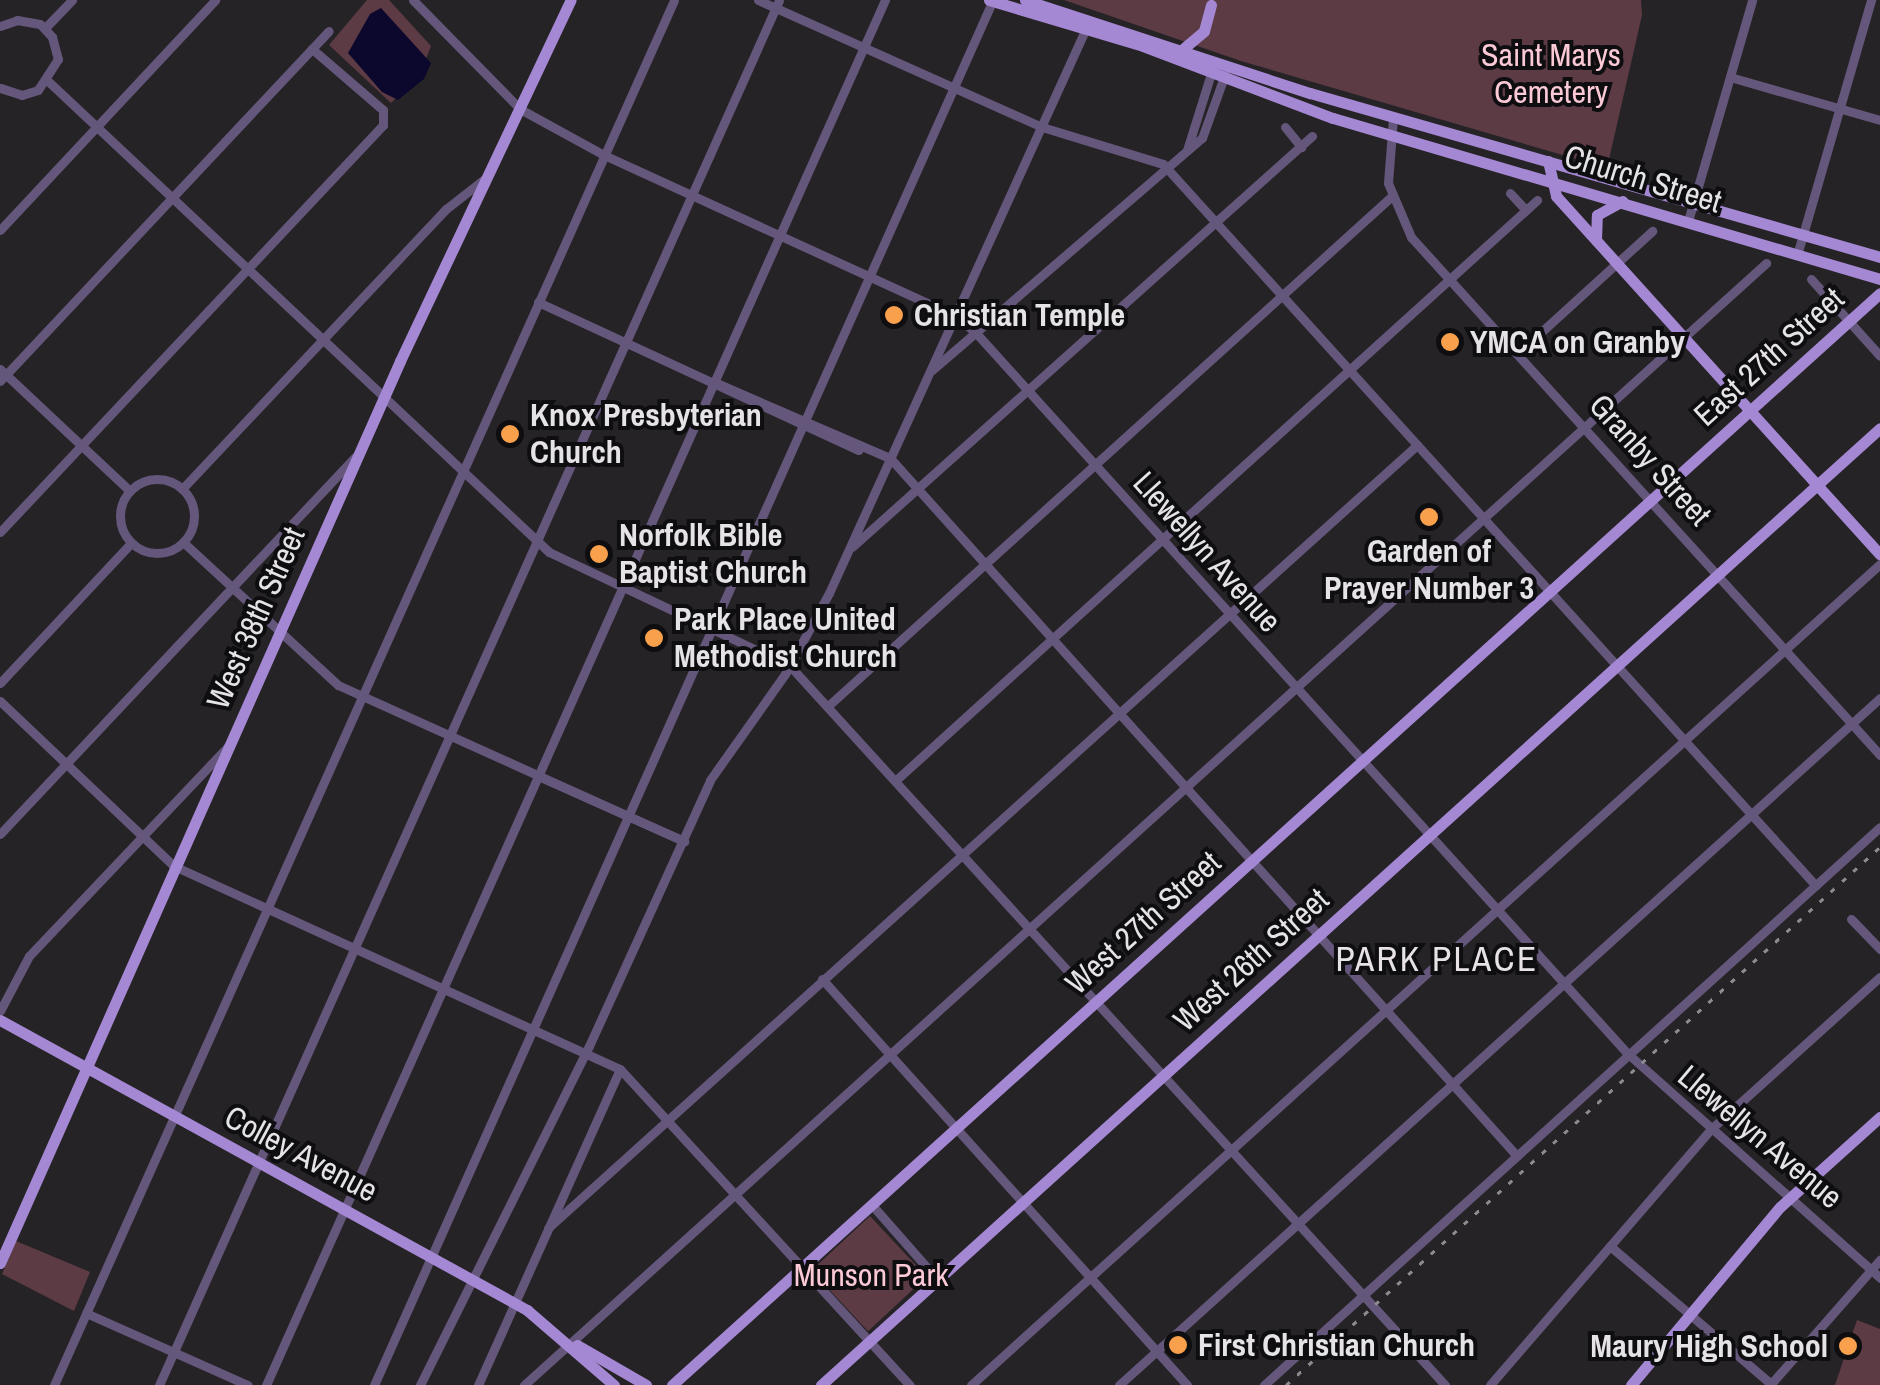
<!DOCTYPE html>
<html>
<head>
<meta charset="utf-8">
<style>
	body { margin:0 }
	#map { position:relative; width:1880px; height:1385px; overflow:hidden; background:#262327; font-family:"Archivo Narrow",sans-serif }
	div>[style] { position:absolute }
	.green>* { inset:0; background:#5d3b44; transform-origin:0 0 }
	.water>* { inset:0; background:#0c082d }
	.minor>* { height:9px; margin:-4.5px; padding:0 4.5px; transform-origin:4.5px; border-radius:4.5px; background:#64577b }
	.minor>.ring { margin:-4.5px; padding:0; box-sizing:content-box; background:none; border:9px solid #64577b; border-radius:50% }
	.major>* { height:11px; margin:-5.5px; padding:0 5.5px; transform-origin:5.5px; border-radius:5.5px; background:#a588d3 }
	.rail>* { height:2.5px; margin-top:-1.25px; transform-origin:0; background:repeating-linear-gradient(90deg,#8e8b8f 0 5px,transparent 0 15px) }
	.dots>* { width:28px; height:28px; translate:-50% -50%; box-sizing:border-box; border:5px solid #0e0d0f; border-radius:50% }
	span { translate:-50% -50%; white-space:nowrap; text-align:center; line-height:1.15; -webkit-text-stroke:8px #0e0d0f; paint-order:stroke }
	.park-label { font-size:32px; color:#fcc9d6 }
	.street-label { font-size:32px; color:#e6e3e7 }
	.poi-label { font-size:32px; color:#e6e3e7; font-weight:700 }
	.left { translate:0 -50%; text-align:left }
	.right { translate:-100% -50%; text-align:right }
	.neighbourhood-label { font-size:35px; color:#e7e2e8; letter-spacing:2.5px }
</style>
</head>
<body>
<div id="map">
	<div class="green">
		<i style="clip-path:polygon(367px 0,389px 0,431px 46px,420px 74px,391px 103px,329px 45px)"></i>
		<i style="clip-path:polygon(1064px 0,1641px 0,1642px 15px,1607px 168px,1241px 61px)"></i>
		<i style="left:870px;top:1216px;width:83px;height:80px;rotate:47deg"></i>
		<i style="clip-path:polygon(16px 1241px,90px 1272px,74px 1311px,2px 1274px)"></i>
		<i style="clip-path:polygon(1857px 1320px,1880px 1329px,1880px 1385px,1835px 1385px)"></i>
	</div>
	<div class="water">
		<i style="clip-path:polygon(381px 8px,431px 63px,424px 79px,398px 100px,382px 92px,348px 53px,370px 14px)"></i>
	</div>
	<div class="minor">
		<i style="left:413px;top:0;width:153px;rotate:45.5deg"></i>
		<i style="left:520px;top:109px;width:96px;rotate:28.7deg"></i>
		<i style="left:604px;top:155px;width:387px;rotate:24.6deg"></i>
		<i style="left:956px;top:316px;width:26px;rotate:40deg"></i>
		<i style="left:976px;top:333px;width:971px;rotate:47.88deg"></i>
		<i style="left:1627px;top:1053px;width:339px;rotate:41.6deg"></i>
		<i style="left:758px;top:0;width:311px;rotate:24.1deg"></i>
		<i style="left:1042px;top:127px;width:127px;rotate:17deg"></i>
		<i style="left:1163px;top:164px;width:973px;rotate:47.87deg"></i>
		<i style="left:0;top:26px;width:18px;rotate:-19deg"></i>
		<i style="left:17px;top:20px;width:23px;rotate:10deg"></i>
		<i style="left:40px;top:24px;width:18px;rotate:47deg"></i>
		<i style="left:52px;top:37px;width:23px;rotate:75deg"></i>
		<i style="left:58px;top:59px;width:37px;rotate:123deg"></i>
		<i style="left:38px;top:90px;width:17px;rotate:163deg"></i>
		<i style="left:22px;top:95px;width:23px;rotate:-162deg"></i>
		<i style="left:45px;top:28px;width:39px;rotate:-46deg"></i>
		<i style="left:1730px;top:77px;width:156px;rotate:16deg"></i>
		<i style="left:49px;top:82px;width:686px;rotate:43.23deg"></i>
		<i style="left:549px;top:552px;width:267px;rotate:25.3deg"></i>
		<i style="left:790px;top:666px;width:973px;rotate:47.67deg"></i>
		<i style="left:1393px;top:118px;width:65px;rotate:94.4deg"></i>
		<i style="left:1388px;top:183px;width:59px;rotate:66.9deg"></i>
		<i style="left:1411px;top:237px;width:699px;rotate:47.84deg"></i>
		<i style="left:1285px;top:127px;width:26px;rotate:51deg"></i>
		<i style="left:1187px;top:150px;width:84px;rotate:-72.6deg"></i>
		<i style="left:1510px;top:193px;width:23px;rotate:47deg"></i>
		<i style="left:1688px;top:221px;width:230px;rotate:-73.8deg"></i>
		<i style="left:0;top:230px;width:315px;rotate:-46.9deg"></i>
		<i style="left:1797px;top:255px;width:266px;rotate:-73.8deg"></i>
		<i style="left:1811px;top:279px;width:103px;rotate:48.1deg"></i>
		<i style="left:538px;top:302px;width:353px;rotate:24.8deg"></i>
		<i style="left:1517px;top:354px;width:183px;rotate:-42.3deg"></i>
		<i style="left:0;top:369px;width:178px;rotate:43.2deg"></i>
		<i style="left:932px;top:370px;width:356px;rotate:-40.7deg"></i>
		<i style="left:1202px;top:138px;width:68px;rotate:-70.2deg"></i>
		<i style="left:0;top:381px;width:480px;rotate:-46.8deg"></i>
		<i style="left:714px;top:382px;width:192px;rotate:23.4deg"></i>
		<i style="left:890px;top:458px;width:938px;rotate:48.07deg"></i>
		<i class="ring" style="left:120px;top:479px;width:65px;height:65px"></i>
		<i style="left:182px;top:489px;width:385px;rotate:-46.7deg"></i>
		<i style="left:446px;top:209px;width:47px;rotate:-38.1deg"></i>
		<i style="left:0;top:532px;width:559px;rotate:-46.74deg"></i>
		<i style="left:383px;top:125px;width:15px;rotate:-90deg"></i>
		<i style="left:383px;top:110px;width:94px;rotate:-139.3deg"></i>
		<i style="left:183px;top:542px;width:211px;rotate:42.7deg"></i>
		<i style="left:338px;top:685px;width:380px;rotate:24.3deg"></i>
		<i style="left:852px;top:547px;width:617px;rotate:-41.78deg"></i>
		<i style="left:0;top:683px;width:192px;rotate:-46.9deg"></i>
		<i style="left:0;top:701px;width:240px;rotate:43.5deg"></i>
		<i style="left:174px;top:866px;width:490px;rotate:24.5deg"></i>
		<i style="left:620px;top:1069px;width:429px;rotate:47.5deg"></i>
		<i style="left:828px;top:706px;width:759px;rotate:-42.12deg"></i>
		<i style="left:538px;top:776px;width:160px;rotate:24deg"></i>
		<i style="left:895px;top:781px;width:866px;rotate:-42.14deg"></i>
		<i style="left:0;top:834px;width:518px;rotate:-46.72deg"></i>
		<i style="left:1851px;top:919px;width:42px;rotate:46deg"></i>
		<i style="left:822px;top:979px;width:546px;rotate:48.04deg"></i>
		<i style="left:0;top:1011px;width:62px;rotate:-62.2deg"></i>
		<i style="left:29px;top:956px;width:288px;rotate:-46.5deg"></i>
		<i style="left:872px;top:1205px;width:100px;rotate:48.7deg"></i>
		<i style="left:548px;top:1228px;width:1170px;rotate:-42.02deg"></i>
		<i style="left:1610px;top:1246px;width:212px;rotate:40.6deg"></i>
		<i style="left:86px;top:1313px;width:177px;rotate:24deg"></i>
		<i style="left:54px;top:1385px;width:1517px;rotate:-65.88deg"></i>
		<i style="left:159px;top:1385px;width:1517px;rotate:-65.88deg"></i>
		<i style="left:266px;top:1385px;width:1517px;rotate:-65.92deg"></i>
		<i style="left:374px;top:1385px;width:1517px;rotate:-65.92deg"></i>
		<i style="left:420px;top:1385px;width:379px;rotate:-63.5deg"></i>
		<i style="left:589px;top:1046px;width:292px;rotate:-65.5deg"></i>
		<i style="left:710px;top:780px;width:130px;rotate:-54.7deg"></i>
		<i style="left:785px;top:674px;width:92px;rotate:-61.5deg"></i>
		<i style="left:829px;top:593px;width:623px;rotate:-65.53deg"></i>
		<i style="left:478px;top:1385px;width:346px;rotate:-65.8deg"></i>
		<i style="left:524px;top:1385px;width:1674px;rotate:-42.09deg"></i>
		<i style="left:971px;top:1385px;width:1225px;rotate:-42.09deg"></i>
		<i style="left:1119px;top:1385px;width:1025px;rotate:-42.07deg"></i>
		<i style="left:1264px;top:1385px;width:831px;rotate:-42.17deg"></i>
		<i style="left:1490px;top:1385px;width:338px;rotate:-49.2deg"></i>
		<i style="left:1711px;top:1129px;width:227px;rotate:-42deg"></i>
		<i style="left:1770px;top:1385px;width:167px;rotate:-48.7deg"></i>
	</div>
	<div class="major">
		<i style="left:989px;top:0;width:161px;rotate:16.6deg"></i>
		<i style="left:1143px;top:46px;width:203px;rotate:20.8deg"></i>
		<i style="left:1333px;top:118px;width:570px;rotate:16.4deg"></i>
		<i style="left:1025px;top:0;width:300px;rotate:18.1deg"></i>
		<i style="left:1310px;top:93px;width:593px;rotate:16.05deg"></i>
		<i style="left:1184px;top:48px;width:26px;rotate:-40deg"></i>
		<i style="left:1204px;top:31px;width:27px;rotate:-75deg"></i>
		<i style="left:1548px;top:161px;width:36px;rotate:77deg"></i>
		<i style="left:1556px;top:196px;width:483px;rotate:47.9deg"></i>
		<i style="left:1596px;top:240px;width:25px;rotate:-88deg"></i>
		<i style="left:1597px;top:215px;width:29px;rotate:-29deg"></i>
		<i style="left:0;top:1020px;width:602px;rotate:28.82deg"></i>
		<i style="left:527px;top:1310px;width:115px;rotate:40.8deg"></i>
		<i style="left:0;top:1263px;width:987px;rotate:-66.08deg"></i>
		<i style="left:400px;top:361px;width:399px;rotate:-64.7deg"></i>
		<i style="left:577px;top:1345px;width:80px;rotate:30.1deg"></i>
		<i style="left:672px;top:1385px;width:1628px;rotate:-42.11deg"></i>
		<i style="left:821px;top:1385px;width:1427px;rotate:-42.1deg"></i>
		<i style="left:1631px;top:1385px;width:232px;rotate:-50.1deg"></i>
		<i style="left:1780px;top:1207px;width:135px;rotate:-42deg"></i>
	</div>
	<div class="rail">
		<i style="left:1286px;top:1385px;width:801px;rotate:-42.17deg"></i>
	</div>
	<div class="dots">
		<i style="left:894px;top:315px;background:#f9a04c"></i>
		<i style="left:1450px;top:342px;background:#f9a04c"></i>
		<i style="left:510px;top:434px;background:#f9a04c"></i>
		<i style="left:1429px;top:517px;background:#f9a04c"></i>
		<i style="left:599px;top:554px;background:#f9a04c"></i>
		<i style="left:654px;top:638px;background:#f9a04c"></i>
		<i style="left:1178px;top:1345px;background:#f9a04c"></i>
		<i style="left:1848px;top:1346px;background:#f9a04c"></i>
	</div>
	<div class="park-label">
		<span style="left:1551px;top:74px">Saint Marys<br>Cemetery</span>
		<span style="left:871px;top:1275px">Munson Park</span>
	</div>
	<div class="street-label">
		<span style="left:1643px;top:179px;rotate:17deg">Church Street</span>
		<span style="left:1769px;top:357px;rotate:-42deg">East 27th Street</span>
		<span style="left:1650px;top:460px;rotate:48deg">Granby Street</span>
		<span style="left:1207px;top:552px;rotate:48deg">Llewellyn Avenue</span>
		<span style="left:256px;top:618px;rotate:-66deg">West 38th Street</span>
		<span style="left:1143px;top:923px;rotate:-42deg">West 27th Street</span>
		<span style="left:1251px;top:960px;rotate:-42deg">West 26th Street</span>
		<span style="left:1760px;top:1137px;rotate:40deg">Llewellyn Avenue</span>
		<span style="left:301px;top:1154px;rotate:28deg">Colley Avenue</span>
	</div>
	<div class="poi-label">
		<span class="left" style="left:914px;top:315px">Christian Temple</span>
		<span class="left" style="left:1470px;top:342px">YMCA on Granby</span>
		<span class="left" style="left:530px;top:434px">Knox Presbyterian<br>Church</span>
		<span class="left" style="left:619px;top:554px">Norfolk Bible<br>Baptist Church</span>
		<span style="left:1429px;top:570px">Garden of<br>Prayer Number 3</span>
		<span class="left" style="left:674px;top:638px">Park Place United<br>Methodist Church</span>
		<span class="left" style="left:1198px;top:1345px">First Christian Church</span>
		<span class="right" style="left:1828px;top:1346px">Maury High School</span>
	</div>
	<div class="neighbourhood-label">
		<span style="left:1437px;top:959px">PARK PLACE</span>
	</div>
</div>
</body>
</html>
